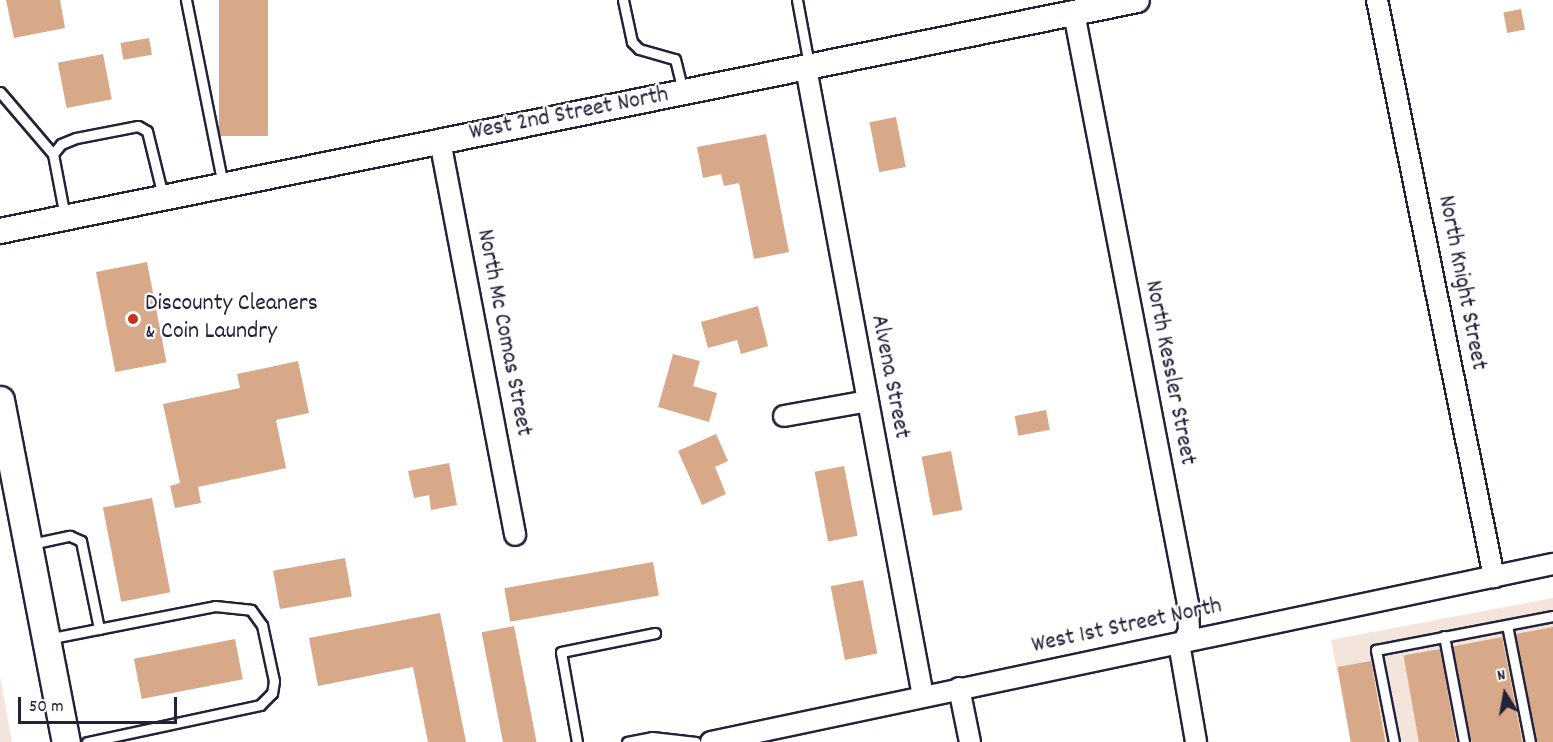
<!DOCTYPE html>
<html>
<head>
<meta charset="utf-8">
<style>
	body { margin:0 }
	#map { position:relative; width:1553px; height:742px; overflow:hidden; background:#fff; font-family:Dekko,sans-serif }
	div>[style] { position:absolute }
	.built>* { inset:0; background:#f3e5dc }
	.building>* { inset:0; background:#d8a989; transform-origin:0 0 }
	.roads { filter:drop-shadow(2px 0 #22223b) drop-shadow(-2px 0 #22223b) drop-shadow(0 2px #22223b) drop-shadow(0 -2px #22223b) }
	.service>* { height:9px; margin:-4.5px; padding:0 4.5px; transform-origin:4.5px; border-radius:4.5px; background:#fff }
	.minor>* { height:20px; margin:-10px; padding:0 10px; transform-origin:10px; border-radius:10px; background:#fff }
	.tertiary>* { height:24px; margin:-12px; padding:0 12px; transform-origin:12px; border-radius:12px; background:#fff }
	.secondary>* { height:27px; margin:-13.5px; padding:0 13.5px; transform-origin:13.5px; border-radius:13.5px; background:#fff }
	.dots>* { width:16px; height:16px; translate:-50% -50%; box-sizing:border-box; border:3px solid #fff; border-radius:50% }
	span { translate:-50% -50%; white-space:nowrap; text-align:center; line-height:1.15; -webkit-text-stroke:4.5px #fff; paint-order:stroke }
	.street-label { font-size:24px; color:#22223b }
	.poi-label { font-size:24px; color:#22223b }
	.left { translate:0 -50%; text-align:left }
	.north { position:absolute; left:1475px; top:664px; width:60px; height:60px; -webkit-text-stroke:4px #fff; paint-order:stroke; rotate:349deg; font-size:16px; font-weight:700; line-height:24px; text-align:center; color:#22223b }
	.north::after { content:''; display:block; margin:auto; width:21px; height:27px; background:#22223b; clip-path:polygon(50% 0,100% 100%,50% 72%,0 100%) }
	.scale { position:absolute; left:18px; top:697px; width:159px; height:27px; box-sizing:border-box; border:3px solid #22223b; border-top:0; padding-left:8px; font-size:18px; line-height:21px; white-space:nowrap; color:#22223b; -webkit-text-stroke:4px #fff; paint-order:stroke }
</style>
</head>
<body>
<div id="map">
	<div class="built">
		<i style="clip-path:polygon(1553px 598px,1553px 742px,1351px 742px,1331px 640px)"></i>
		<i style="clip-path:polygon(0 676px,12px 742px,0 742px)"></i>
	</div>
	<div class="building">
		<i style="clip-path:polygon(6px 0,60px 0,65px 28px,14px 38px)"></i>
		<i style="left:219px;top:0;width:49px;height:136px"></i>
		<i style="left:1521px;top:9px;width:21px;height:18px;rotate:79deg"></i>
		<i style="left:149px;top:38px;width:17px;height:29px;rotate:80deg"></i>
		<i style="left:103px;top:54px;width:46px;height:46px;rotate:79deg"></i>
		<i style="left:896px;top:117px;width:51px;height:27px;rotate:79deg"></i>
		<i style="clip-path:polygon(766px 134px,789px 252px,754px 259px,739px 183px,724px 186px,721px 174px,703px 178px,697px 147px)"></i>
		<i style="left:147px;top:262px;width:102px;height:52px;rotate:79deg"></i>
		<i style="clip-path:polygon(758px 306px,768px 346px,741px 354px,737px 340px,708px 348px,701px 322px)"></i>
		<i style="clip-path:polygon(673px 354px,700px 361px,693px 386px,717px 393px,709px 422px,658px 407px)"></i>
		<i style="clip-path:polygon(298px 361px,309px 413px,276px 420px,286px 468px,198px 487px,201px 503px,175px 508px,170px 486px,180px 483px,163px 404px,240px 388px,237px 374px)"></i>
		<i style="left:1046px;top:410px;width:20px;height:32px;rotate:79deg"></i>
		<i style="clip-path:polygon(716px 434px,728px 461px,715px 467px,726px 494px,702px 505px,678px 451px)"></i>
		<i style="left:951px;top:451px;width:60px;height:30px;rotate:79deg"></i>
		<i style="clip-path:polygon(449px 463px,457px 505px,431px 510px,429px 495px,414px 498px,408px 471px)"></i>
		<i style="left:844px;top:466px;width:71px;height:30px;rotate:79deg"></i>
		<i style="left:152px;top:498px;width:96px;height:50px;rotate:79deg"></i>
		<i style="left:345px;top:558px;width:39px;height:73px;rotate:80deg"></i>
		<i style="left:653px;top:562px;width:34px;height:151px;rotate:80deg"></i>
		<i style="left:863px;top:580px;width:75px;height:33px;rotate:79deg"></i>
		<i style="clip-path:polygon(440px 613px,466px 742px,428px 742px,413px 667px,318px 686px,309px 638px)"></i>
		<i style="left:514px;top:626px;width:118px;height:33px;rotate:79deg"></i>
		<i style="clip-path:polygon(1553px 627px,1553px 742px,1537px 742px,1516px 634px)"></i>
		<i style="left:1502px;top:637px;width:107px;height:50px;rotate:79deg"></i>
		<i style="left:235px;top:639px;width:41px;height:103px;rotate:79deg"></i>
		<i style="left:1440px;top:649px;width:95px;height:37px;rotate:80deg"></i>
		<i style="left:1371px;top:661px;width:82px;height:34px;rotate:80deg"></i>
	</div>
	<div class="roads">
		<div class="service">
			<i style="left:186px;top:0;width:189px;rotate:78.7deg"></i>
			<i style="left:623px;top:0;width:43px;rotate:77.9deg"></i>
			<i style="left:632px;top:42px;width:10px;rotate:45deg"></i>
			<i style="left:639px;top:49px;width:37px;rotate:16deg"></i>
			<i style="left:675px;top:59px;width:34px;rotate:76deg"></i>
			<i style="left:797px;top:0;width:66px;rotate:79.5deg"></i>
			<i style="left:0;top:92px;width:82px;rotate:49.5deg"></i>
			<i style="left:65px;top:217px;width:64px;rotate:-100.8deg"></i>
			<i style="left:53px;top:154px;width:13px;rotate:-51deg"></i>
			<i style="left:61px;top:144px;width:16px;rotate:-22deg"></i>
			<i style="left:76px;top:138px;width:63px;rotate:-11deg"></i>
			<i style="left:138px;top:126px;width:10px;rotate:29deg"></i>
			<i style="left:147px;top:131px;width:67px;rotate:76.2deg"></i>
			<i style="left:31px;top:544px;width:40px;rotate:-12deg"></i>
			<i style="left:70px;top:536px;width:12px;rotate:24deg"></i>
			<i style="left:81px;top:541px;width:90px;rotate:78.4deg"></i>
			<i style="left:1507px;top:625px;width:119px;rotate:78.9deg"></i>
			<i style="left:1444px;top:636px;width:108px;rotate:79.3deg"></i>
			<i style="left:47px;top:639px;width:171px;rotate:-11.1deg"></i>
			<i style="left:215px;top:606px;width:36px;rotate:6deg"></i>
			<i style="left:251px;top:610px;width:19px;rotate:54deg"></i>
			<i style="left:262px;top:625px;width:57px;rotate:77.9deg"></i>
			<i style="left:274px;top:681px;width:12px;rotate:99deg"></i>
			<i style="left:272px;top:693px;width:17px;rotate:135deg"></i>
			<i style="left:260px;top:705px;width:177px;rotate:167.9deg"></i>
			<i style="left:577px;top:742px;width:91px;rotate:-100.1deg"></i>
			<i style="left:561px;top:652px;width:96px;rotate:-11.4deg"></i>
			<i style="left:627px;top:742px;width:25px;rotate:-11deg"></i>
			<i style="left:652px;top:737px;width:44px;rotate:6.5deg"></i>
			<i style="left:1394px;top:742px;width:94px;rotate:-101.1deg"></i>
			<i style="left:1376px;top:650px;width:180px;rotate:-10.9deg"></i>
		</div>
		<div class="minor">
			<i style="left:1377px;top:0;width:589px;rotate:78.54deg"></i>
			<i style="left:1074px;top:13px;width:602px;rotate:79.08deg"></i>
			<i style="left:1188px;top:604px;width:27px;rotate:88deg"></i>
			<i style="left:1189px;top:631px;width:20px;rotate:117deg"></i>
			<i style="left:1180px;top:649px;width:94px;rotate:80.2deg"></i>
			<i style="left:806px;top:68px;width:639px;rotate:79.45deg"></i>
			<i style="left:440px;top:141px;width:401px;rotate:79.2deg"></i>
			<i style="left:784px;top:416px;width:85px;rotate:-10.1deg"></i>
			<i style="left:959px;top:688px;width:55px;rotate:78.5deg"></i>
			<i style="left:711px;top:742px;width:861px;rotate:-11.94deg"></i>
		</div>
		<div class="tertiary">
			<i style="left:0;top:231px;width:1160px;rotate:-11.48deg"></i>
		</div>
		<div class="secondary">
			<i style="left:0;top:400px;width:348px;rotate:79.1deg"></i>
		</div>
	</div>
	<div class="dots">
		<i style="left:133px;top:319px;background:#c8321e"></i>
	</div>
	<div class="street-label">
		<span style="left:569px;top:115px;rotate:-11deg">West 2nd Street North</span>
		<span style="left:1461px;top:283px;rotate:79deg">North Knight Street</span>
		<span style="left:503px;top:333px;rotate:79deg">North Mc Comas Street</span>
		<span style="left:1169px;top:373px;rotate:79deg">North Kessler Street</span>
		<span style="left:889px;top:377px;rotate:79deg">Alvena Street</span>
		<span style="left:1127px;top:627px;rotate:-12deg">West 1st Street North</span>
	</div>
	<div class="poi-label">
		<span class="left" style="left:145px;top:319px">Discounty Cleaners<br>&amp; Coin Laundry</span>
	</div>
	<div class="north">N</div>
	<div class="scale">50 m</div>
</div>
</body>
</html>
